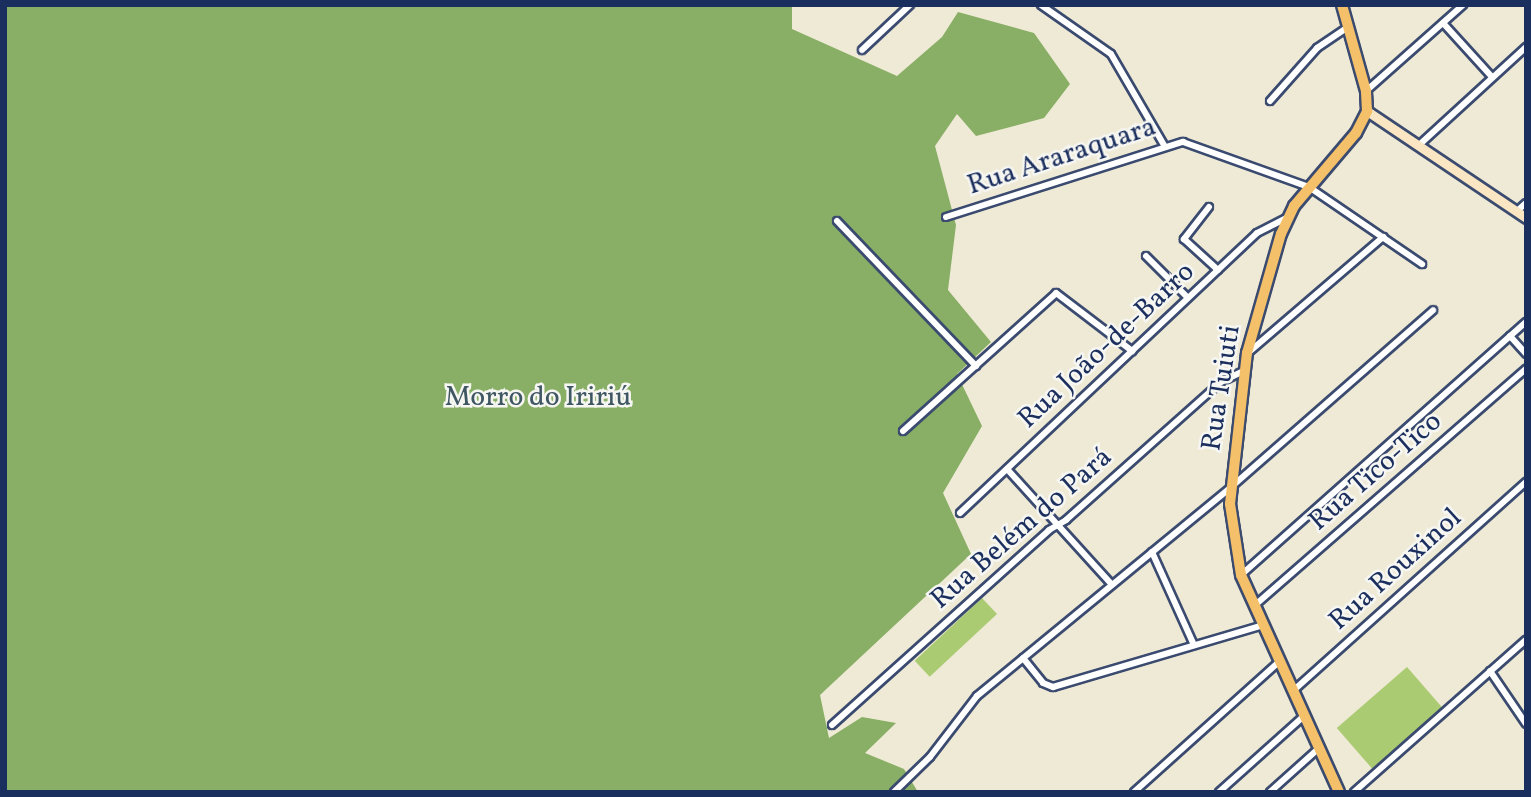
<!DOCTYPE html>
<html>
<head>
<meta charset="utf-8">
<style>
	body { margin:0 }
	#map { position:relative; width:1531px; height:797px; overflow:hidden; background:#efead6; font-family:Vollkorn,serif }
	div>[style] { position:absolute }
	.green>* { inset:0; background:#abcb73; transform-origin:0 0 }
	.forest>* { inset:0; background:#88af65 }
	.roads { filter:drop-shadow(2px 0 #3b4b70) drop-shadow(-2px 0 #3b4b70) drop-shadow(0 2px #3b4b70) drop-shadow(0 -2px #3b4b70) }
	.street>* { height:6px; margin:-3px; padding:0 3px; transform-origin:3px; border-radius:3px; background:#fff }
	.secondary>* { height:9px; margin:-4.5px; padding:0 4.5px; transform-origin:4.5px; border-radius:4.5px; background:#fbe6c3 }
	.primary>* { height:10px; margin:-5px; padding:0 5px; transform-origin:5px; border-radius:5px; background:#f4c16a }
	span { translate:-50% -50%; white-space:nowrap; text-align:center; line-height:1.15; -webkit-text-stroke:5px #f6f6f2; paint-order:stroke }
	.street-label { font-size:28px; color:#1b2f5e }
	.park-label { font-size:28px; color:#3f5663 }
	.frame { position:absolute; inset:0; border:7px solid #1b2f5e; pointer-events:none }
</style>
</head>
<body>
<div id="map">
	<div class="green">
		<i style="left:982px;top:598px;width:22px;height:92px;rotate:47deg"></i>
		<i style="left:1407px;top:667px;width:55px;height:93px;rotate:49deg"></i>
	</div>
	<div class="forest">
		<i style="clip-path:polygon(5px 5px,792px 5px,792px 29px,897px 76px,942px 37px,958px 12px,1034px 33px,1070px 84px,1044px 118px,976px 136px,957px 114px,935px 146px,956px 225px,948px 290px,991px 342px,957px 374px,982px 426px,943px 493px,971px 554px,820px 695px,829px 738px,862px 717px,896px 723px,865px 753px,904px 769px,918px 792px,5px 792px)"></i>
	</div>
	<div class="roads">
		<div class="street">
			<i style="left:1041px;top:5px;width:85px;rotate:35deg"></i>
			<i style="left:1111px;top:54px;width:105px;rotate:59.8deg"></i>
			<i style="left:1443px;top:23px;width:73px;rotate:47.8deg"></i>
			<i style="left:862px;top:50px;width:66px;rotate:-43.2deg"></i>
			<i style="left:1366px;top:91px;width:130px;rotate:-41.6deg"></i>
			<i style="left:1270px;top:101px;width:71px;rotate:-48.4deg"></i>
			<i style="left:1317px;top:48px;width:37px;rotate:-34deg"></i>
			<i style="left:1418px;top:146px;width:147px;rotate:-42.5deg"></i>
			<i style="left:1209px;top:207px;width:41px;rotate:128deg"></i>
			<i style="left:1184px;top:239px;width:46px;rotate:42.4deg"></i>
			<i style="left:1516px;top:212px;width:13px;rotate:-42deg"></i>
			<i style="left:946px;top:217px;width:249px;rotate:-17.6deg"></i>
			<i style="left:1183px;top:142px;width:134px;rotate:19.7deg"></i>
			<i style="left:1309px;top:187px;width:137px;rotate:34.3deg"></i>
			<i style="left:837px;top:221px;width:201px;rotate:46.2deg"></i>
			<i style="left:1146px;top:256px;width:59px;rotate:45deg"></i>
			<i style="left:1510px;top:336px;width:24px;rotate:48deg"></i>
			<i style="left:1249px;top:352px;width:177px;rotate:-40.6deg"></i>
			<i style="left:903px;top:431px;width:206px;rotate:-42deg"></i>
			<i style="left:1056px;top:293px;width:96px;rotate:37.3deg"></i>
			<i style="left:1007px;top:469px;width:156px;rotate:47.8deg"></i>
			<i style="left:960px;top:513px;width:408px;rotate:-43.3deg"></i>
			<i style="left:1257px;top:233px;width:35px;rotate:-27deg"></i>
			<i style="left:1152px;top:552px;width:102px;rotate:65.7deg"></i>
			<i style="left:1241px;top:575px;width:381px;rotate:-41.6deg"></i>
			<i style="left:1254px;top:606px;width:361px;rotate:-41.1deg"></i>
			<i style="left:1023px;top:658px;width:32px;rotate:51deg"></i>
			<i style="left:1043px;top:683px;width:11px;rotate:22deg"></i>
			<i style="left:1053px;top:687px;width:219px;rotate:-16.4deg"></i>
			<i style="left:1490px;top:671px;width:64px;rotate:55.8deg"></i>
			<i style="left:1294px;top:690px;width:312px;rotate:-41.9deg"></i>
			<i style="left:832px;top:725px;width:292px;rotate:-41.9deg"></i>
			<i style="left:1049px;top:530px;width:20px;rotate:-30deg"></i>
			<i style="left:1066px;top:520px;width:208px;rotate:-41.7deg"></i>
			<i style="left:1221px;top:382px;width:25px;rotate:-26deg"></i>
			<i style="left:894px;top:792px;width:50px;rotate:-44.2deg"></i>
			<i style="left:930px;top:757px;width:77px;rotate:-52.4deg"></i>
			<i style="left:977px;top:696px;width:328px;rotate:-39.4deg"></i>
			<i style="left:1230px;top:488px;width:270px;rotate:-41.2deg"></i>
			<i style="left:1134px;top:792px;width:196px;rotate:-41.9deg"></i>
			<i style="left:1219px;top:792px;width:115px;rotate:-41.8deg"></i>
			<i style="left:1270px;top:792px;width:66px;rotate:-41.9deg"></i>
			<i style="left:1354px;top:792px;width:230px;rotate:-41.5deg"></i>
		</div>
		<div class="secondary">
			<i style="left:1367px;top:111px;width:192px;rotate:33.9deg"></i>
		</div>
		<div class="primary">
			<i style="left:1339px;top:792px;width:238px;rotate:-114.3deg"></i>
			<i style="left:1241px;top:575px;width:72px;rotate:-98.8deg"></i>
			<i style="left:1230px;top:504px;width:152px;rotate:-83.6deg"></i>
			<i style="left:1247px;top:353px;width:124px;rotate:-74.1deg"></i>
			<i style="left:1281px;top:234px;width:31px;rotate:-65deg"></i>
			<i style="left:1294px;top:206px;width:96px;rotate:-49.7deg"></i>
			<i style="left:1356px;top:133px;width:25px;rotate:-63deg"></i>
			<i style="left:1367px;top:111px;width:20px;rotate:-93deg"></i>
			<i style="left:1366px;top:91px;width:89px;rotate:-105.6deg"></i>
		</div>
	</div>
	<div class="street-label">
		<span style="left:1062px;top:157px;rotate:-18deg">Rua Araraquara</span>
		<span style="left:1107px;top:346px;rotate:-43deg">Rua João-de-Barro</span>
		<span style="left:1222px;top:388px;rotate:-81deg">Rua Tuiuti</span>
		<span style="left:1376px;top:472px;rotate:-41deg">Rua Tico-Tico</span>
		<span style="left:1022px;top:529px;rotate:-41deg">Rua Belém do Pará</span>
		<span style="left:1396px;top:570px;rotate:-42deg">Rua Rouxinol</span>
	</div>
	<div class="park-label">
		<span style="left:538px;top:398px">Morro do Iririú</span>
	</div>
	<div class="frame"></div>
</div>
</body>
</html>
